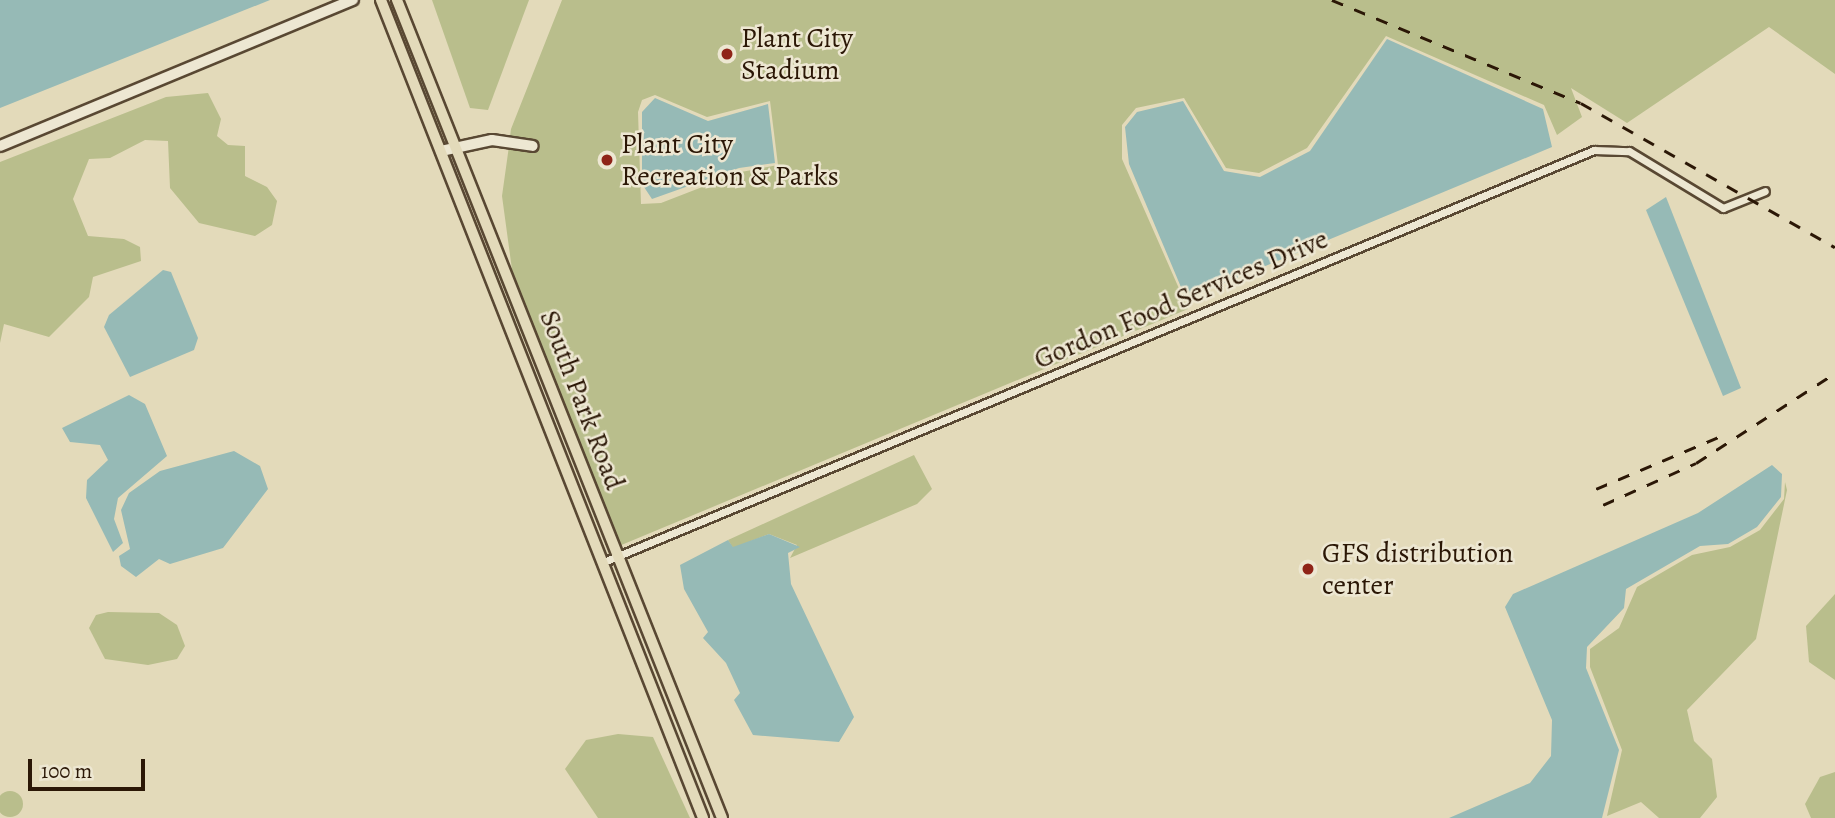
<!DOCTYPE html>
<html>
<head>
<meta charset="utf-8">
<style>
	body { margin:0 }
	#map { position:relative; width:1835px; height:818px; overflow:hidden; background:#e3daba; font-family:Alegreya,serif }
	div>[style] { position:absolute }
	.green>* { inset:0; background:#b9be8c }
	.round { border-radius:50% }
	.water>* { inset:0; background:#96bab6 }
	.roads { filter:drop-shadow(2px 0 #594833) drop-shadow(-2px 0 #594833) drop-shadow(0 2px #594833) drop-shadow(0 -2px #594833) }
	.street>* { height:7px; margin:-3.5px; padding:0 3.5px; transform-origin:3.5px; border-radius:3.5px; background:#ede7d2 }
	.secondary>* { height:10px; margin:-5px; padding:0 5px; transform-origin:5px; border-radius:5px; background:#ede7d2 }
	.primary>* { height:10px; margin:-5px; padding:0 5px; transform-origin:5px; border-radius:5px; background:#e3daba }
	.rail>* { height:2.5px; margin-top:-1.25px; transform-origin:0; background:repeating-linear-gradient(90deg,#2b1706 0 12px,transparent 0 24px) }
	.dots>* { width:19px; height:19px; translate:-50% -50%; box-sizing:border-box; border:4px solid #ede7d2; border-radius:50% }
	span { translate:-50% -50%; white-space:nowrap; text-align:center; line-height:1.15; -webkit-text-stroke:5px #ede7d2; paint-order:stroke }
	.poi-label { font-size:28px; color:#2b1706 }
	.left { translate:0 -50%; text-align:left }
	.street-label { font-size:28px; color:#2b1706 }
	.scale { position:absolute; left:28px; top:759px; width:117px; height:32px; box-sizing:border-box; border:4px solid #2b1706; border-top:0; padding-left:9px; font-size:21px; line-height:24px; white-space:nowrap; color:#2b1706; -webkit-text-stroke:5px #ede7d2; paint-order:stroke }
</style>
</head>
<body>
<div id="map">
	<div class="green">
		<i style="clip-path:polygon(432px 0,529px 0,488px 110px,470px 108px)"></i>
		<i style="clip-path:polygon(evenodd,562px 0,1835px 0,1835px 74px,1769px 27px,1627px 123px,1571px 88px,1582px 117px,1557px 135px,1544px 105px,1386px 36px,1307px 148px,1259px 173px,1226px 168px,1184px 98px,1136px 108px,1122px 125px,1122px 159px,1188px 309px,619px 546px,513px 277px,502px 196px,509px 146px,537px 150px,537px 142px,510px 137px,511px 129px,562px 0,655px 95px,707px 117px,770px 101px,778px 165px,741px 172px,661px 203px,641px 204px,638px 112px,642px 100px,655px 95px)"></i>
		<i style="clip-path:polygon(208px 93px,221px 119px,217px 136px,228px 145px,245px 146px,245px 176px,267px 187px,277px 201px,272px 225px,255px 236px,199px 223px,170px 188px,168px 141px,145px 140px,110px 158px,89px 159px,73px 199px,88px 236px,124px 239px,140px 247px,141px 261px,93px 277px,89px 297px,49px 337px,4px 324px,0 343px,0 162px,166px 97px)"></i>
		<i style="clip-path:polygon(914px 455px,932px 489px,917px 504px,790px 558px,797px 545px,769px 534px,733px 548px,728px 540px)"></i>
		<i style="clip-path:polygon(1785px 482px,1787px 490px,1756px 639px,1687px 710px,1694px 741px,1712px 759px,1717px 797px,1700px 818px,1659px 818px,1641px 802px,1607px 816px,1622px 750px,1590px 667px,1590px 649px,1619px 628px,1637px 587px,1692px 555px,1730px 547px,1760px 530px,1784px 499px)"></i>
		<i style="clip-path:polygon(1835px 594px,1835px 680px,1809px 662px,1806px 626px)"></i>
		<i style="clip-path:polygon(108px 612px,159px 613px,177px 625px,185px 646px,177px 659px,148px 665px,105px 659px,89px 628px,96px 615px)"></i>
		<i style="clip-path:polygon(618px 734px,653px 737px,690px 818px,598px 818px,565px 769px,586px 740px)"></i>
		<i style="clip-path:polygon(1835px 772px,1835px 818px,1811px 818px,1805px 804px,1820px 777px)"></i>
		<i class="round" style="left:-3px;top:791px;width:26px;height:26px"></i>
	</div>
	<div class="water">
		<i style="clip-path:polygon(0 0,270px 0,0 108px)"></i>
		<i style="clip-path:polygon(1387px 39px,1543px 109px,1552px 147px,1186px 299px,1129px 164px,1125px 127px,1137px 112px,1183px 101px,1224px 171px,1260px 177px,1310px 151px)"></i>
		<i style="clip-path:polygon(655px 98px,708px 121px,768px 104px,775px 163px,739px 168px,652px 199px,642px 184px,642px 112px)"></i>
		<i style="clip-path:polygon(1666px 197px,1741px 388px,1723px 396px,1646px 210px)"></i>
		<i style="clip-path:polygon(163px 270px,171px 272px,198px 338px,194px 350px,130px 377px,104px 327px,109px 315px)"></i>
		<i style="clip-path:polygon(129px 395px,145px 404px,167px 456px,118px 498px,114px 519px,123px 543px,113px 552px,86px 498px,87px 480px,108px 460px,100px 445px,70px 442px,62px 428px)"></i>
		<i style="clip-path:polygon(234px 451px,260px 466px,268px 489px,223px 548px,170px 564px,159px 559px,136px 577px,121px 566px,119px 556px,130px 549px,121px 510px,129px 493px,160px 471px)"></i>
		<i style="clip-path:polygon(1772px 465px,1782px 474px,1781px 497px,1757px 527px,1728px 544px,1700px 546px,1626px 589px,1624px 608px,1587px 647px,1586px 668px,1619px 750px,1602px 818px,1449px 818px,1530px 783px,1551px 756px,1552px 720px,1505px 607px,1513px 594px,1698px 513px)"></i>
		<i style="clip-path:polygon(769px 534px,800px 547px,788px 553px,791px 584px,854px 717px,839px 742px,753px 735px,734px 700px,740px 693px,726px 663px,703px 638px,708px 632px,684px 589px,680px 565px,728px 540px,733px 547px)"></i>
	</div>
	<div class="roads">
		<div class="street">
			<i style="left:606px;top:561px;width:1070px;rotate:-22.59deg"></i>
			<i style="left:1594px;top:150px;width:35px;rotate:2deg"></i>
			<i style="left:1629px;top:151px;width:110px;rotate:31.2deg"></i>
			<i style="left:1723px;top:208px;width:45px;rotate:-22deg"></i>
		</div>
		<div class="secondary">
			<i style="left:0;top:146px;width:382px;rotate:-22.5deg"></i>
			<i style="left:441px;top:151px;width:52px;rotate:-12.2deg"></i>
			<i style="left:492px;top:140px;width:41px;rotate:8.3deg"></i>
		</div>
		<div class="primary">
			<i style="left:381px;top:0;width:879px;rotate:68.51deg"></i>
			<i style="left:397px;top:0;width:880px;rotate:68.33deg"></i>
		</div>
	</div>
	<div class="rail">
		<i style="left:1332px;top:0;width:269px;rotate:22.5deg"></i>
		<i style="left:1581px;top:103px;width:292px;rotate:29.6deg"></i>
		<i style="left:1596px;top:489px;width:143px;rotate:-23deg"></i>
		<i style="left:1603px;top:505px;width:102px;rotate:-24.3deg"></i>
		<i style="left:1696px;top:463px;width:166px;rotate:-32.9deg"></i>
	</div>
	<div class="dots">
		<i style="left:727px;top:54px;background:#8f2418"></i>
		<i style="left:607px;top:160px;background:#8f2418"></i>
		<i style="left:1308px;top:569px;background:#8f2418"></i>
	</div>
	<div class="poi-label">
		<span class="left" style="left:741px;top:54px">Plant City<br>Stadium</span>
		<span class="left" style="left:621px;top:160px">Plant City<br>Recreation &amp; Parks</span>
		<span class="left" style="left:1322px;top:569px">GFS distribution<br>center</span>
	</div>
	<div class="street-label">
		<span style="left:1181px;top:299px;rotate:-23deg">Gordon Food Services Drive</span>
		<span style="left:582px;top:400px;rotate:69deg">South Park Road</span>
	</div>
	<div class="scale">100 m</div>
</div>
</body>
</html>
